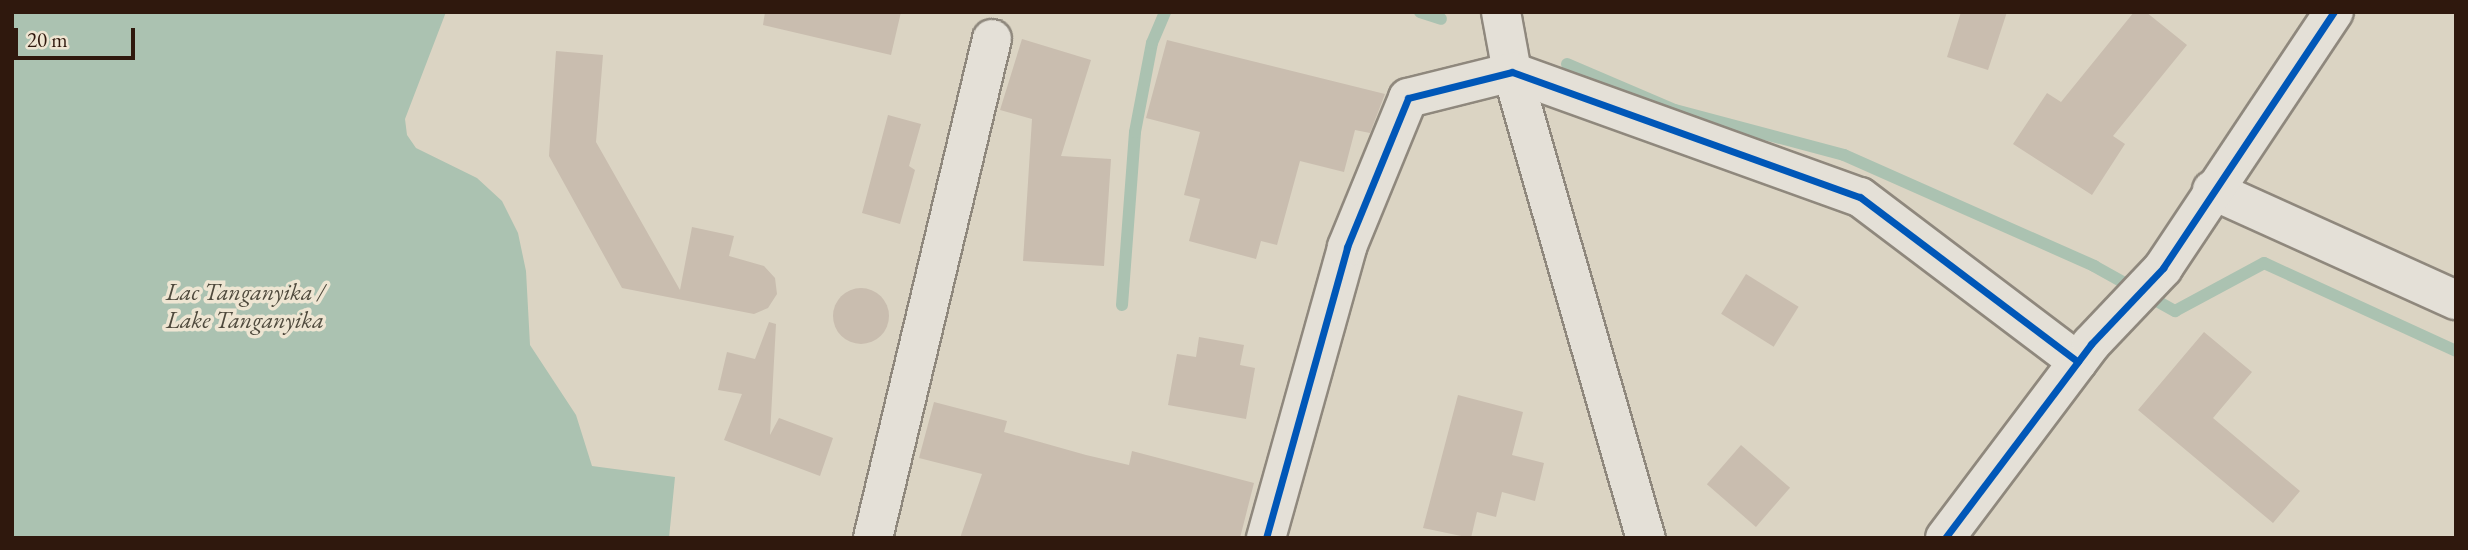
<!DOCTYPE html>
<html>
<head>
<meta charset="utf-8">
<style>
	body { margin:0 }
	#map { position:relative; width:2468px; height:550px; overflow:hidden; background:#dbd4c3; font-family:"EB Garamond",serif }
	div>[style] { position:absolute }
	.water>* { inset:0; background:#abc2b1 }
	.stream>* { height:12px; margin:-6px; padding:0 6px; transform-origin:6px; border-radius:6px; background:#abc2b1 }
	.building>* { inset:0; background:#c9bdaf; transform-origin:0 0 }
	.round { border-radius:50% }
	.roads { filter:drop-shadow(2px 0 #8f887d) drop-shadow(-2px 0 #8f887d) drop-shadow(0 2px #8f887d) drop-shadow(0 -2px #8f887d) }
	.minor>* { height:38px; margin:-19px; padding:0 19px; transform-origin:19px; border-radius:19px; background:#e4e0d7 }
	.cycleway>* { height:7px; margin:-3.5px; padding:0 3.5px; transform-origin:3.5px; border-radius:3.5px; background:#0057b8 }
	span { translate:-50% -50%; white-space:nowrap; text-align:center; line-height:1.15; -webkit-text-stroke:7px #eee5d2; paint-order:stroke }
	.water-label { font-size:24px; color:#4e493c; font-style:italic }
	.frame { position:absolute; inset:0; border:14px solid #2f180d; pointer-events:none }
	.scale { position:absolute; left:14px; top:28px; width:121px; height:32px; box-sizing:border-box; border:4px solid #2f180d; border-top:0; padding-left:9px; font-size:21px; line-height:24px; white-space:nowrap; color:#2f180d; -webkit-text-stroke:5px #eee5d2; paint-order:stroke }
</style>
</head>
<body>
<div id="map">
	<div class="water">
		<i style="clip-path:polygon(12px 12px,446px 12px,405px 119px,407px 135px,416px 148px,477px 178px,502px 201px,518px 233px,526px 271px,530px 345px,576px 415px,592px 466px,675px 477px,669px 538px,12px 538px)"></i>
	</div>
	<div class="stream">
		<i style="left:1420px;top:12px;width:22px;rotate:18deg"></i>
		<i style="left:1567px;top:64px;width:117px;rotate:23.1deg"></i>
		<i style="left:1675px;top:110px;width:175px;rotate:14.9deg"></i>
		<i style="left:1844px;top:155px;width:274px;rotate:23.9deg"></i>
		<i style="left:2094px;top:266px;width:93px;rotate:29.1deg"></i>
		<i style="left:2175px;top:311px;width:101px;rotate:-28.3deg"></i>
		<i style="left:2264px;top:263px;width:211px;rotate:24.6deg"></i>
		<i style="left:1122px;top:305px;width:173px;rotate:-85.7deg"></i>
		<i style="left:1135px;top:132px;width:91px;rotate:-79.2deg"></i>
		<i style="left:1152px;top:43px;width:34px;rotate:-67deg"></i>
	</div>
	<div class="building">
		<i style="clip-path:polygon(765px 12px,901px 12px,891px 55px,763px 25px)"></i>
		<i style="clip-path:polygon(1961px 12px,2007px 12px,1988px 70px,1947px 57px)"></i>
		<i style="clip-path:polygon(2134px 12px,2146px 12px,2187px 45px,2113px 136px,2125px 144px,2092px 195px,2013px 144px,2047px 93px,2061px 102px)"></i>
		<i style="clip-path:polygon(1022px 39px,1091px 60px,1061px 156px,1111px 159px,1104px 266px,1023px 261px,1032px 119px,1000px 110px)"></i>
		<i style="clip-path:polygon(1167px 40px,1385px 94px,1370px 133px,1355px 130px,1344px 172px,1300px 161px,1277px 245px,1261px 241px,1256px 259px,1189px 241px,1200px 199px,1184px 195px,1200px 132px,1146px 118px)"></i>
		<i style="clip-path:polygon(556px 51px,603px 55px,596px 142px,680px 290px,692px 227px,734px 236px,729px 256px,764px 266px,775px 278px,777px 294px,768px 308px,754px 314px,622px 288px,549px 156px)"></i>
		<i style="clip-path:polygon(888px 115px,921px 124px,909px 166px,915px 170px,900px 224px,862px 213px)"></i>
		<i style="left:1746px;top:274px;width:62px;height:47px;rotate:32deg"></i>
		<i class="round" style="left:833px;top:288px;width:56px;height:56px"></i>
		<i style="clip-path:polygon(769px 322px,776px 324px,770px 435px,779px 418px,833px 438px,820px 476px,724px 440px,742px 394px,718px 390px,727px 352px,755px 359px)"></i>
		<i style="clip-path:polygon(2204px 332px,2252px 372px,2213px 418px,2300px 491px,2273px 523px,2138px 410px)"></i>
		<i style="clip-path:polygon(1199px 337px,1244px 345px,1240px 365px,1255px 368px,1246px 419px,1168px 405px,1177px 354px,1196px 357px)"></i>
		<i style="clip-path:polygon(1458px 395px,1523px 412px,1512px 455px,1544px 463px,1535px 501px,1502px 492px,1496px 517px,1477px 512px,1471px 538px,1423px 528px)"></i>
		<i style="clip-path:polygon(934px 402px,1007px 421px,1004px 432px,1086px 455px,1129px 465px,1132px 451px,1254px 483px,1240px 538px,960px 538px,982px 474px,919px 458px)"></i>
		<i style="left:1741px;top:445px;width:65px;height:52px;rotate:41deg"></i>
	</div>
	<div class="roads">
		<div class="minor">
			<i style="left:1501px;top:12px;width:61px;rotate:79.6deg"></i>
			<i style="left:1512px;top:72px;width:485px;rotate:74deg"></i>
			<i style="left:2212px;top:190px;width:268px;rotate:24.3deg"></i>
			<i style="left:873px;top:538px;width:513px;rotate:-76.59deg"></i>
			<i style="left:1266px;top:538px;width:302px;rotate:-74.4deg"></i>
			<i style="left:1347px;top:247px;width:161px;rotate:-67.7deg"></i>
			<i style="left:1408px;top:98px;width:107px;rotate:-14deg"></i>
			<i style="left:1512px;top:72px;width:370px;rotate:19.8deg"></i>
			<i style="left:1860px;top:197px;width:273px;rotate:37.1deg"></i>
			<i style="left:1945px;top:538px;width:243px;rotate:-53deg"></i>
			<i style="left:2091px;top:344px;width:105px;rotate:-46.5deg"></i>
			<i style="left:2163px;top:268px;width:308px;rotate:-56.3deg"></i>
		</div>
	</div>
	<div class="cycleway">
		<i style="left:1266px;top:538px;width:302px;rotate:-74.4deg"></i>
		<i style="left:1347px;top:247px;width:161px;rotate:-67.7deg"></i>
		<i style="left:1408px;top:98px;width:107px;rotate:-14deg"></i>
		<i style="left:1512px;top:72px;width:370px;rotate:19.8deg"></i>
		<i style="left:1860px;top:197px;width:273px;rotate:37.1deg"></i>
		<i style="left:1945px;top:538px;width:243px;rotate:-53deg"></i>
		<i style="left:2091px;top:344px;width:105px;rotate:-46.5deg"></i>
		<i style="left:2163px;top:268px;width:308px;rotate:-56.3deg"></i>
	</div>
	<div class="water-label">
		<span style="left:245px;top:306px">Lac Tanganyika /<br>Lake Tanganyika</span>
	</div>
	<div class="frame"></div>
	<div class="scale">20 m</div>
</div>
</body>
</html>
